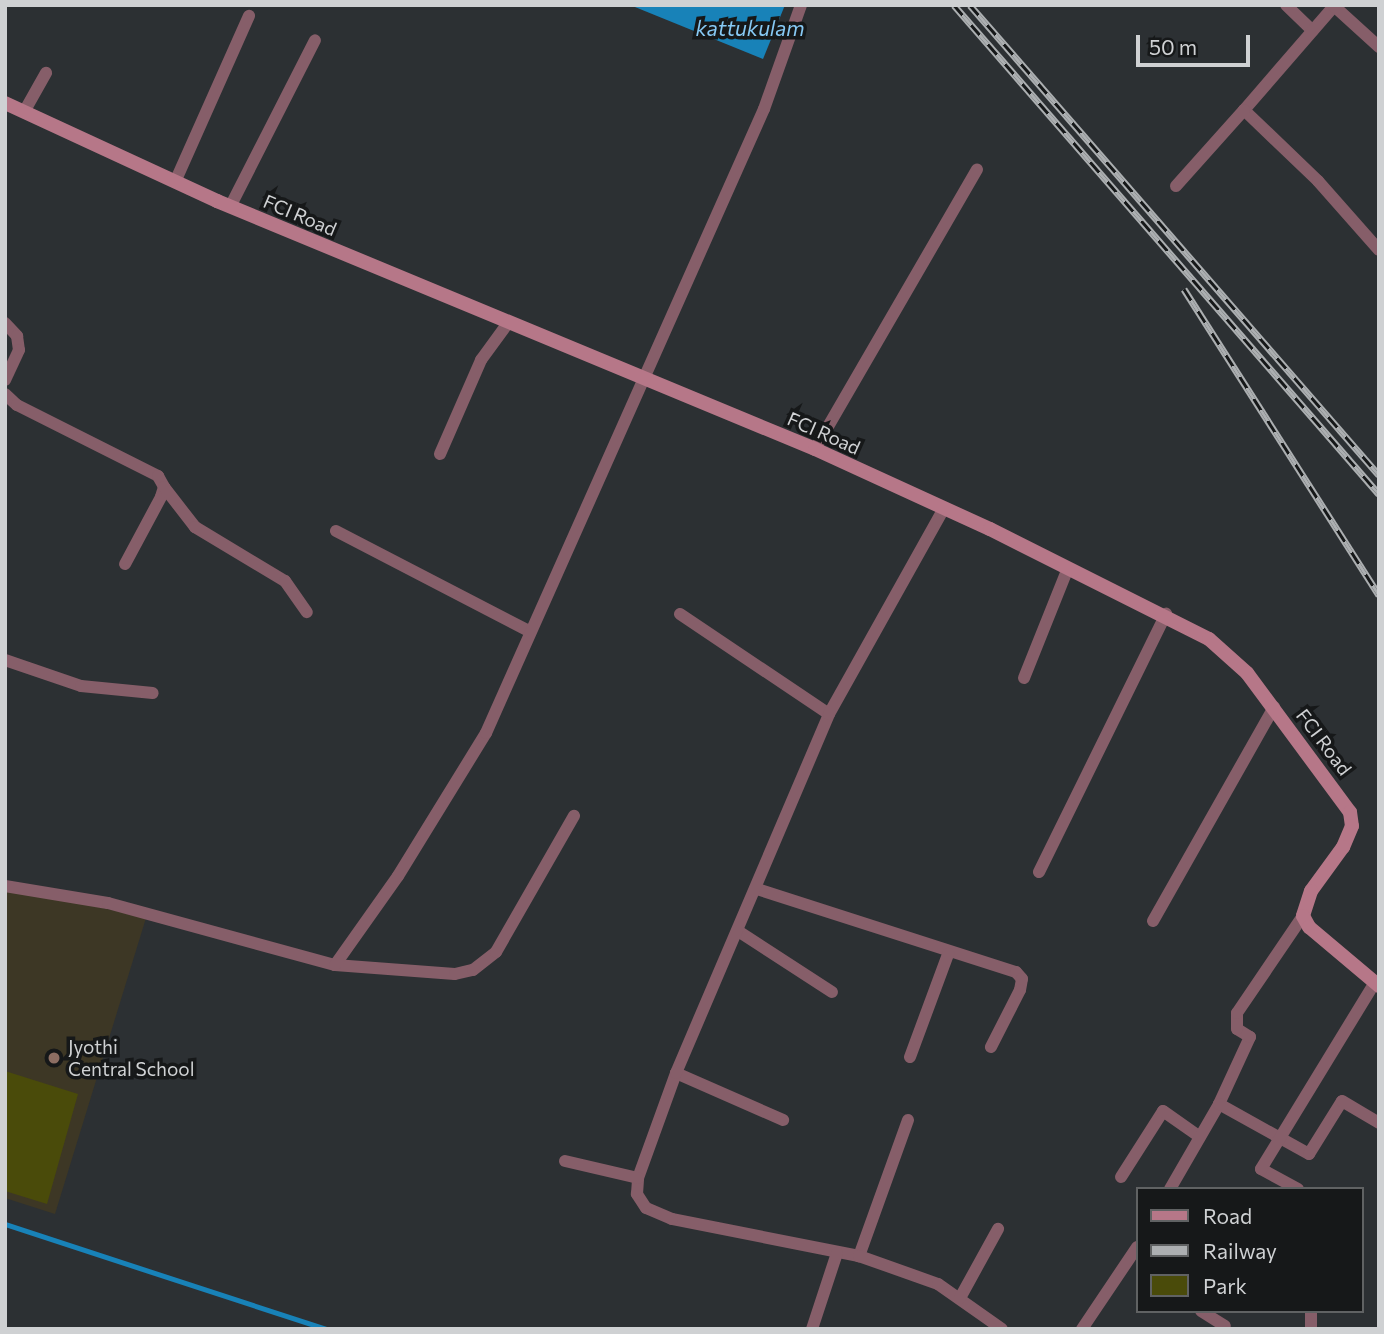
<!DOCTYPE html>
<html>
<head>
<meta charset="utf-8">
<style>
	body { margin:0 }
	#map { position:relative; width:1384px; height:1334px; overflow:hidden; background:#2c3033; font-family:Commissioner,sans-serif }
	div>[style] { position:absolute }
	.education>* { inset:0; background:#3d3725 }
	.green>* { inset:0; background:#4a4b0a }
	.water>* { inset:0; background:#1882b8 }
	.stream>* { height:4.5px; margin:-2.25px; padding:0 2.25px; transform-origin:2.25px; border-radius:2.25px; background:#1882b8 }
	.street>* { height:12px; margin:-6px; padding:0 6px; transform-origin:6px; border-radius:6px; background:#865e69 }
	.secondary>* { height:14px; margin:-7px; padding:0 7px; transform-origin:7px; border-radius:7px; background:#b67788 }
	.rail>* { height:7px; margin-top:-3.5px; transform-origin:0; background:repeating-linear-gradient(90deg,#161819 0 13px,#acafb1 0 26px); box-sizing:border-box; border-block:2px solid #acafb1 }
	.dots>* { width:19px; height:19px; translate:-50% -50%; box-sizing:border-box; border:4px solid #161819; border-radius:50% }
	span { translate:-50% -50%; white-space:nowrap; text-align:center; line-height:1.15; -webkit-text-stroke:7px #161819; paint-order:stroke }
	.street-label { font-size:19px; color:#cfd1d3 }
	.poi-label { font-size:19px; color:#cfd1d3 }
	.left { translate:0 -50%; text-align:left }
	.water-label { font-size:21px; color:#87c9f4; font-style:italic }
	.frame { position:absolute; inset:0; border:7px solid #cfd1d3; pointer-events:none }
	.legend { position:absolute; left:1136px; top:1187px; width:228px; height:126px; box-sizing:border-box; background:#161819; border:2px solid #606263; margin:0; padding:9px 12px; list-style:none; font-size:21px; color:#cfd1d3 }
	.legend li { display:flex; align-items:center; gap:14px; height:35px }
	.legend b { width:35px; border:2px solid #606263 }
	.scale { position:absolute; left:1136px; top:35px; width:114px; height:32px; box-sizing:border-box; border:4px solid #cfd1d3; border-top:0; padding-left:9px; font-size:21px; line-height:24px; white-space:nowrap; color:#cfd1d3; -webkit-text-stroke:5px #161819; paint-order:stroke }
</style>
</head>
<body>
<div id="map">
	<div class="education">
		<i style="clip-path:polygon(5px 885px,146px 918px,55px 1214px,5px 1198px)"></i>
	</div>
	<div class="green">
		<i style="clip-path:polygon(5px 1071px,78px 1094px,47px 1204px,5px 1191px)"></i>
	</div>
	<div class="water">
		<i style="clip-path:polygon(630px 5px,785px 5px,763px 59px)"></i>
	</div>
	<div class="stream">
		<i style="left:5px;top:1224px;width:339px;rotate:18.1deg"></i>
	</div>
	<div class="street">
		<i style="left:1286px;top:5px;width:37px;rotate:44deg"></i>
		<i style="left:1335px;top:5px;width:139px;rotate:130.9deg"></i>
		<i style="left:1244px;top:110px;width:103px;rotate:43.8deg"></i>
		<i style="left:1318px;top:181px;width:92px;rotate:48.5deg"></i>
		<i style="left:1334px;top:6px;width:61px;rotate:42.3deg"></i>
		<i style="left:24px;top:112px;width:45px;rotate:-60.6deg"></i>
		<i style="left:175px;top:182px;width:182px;rotate:-66deg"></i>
		<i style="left:1176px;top:186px;width:102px;rotate:-48.2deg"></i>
		<i style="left:230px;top:207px;width:187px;rotate:-63deg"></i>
		<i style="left:5px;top:323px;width:18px;rotate:47deg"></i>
		<i style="left:17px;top:336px;width:14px;rotate:82deg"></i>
		<i style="left:19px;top:350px;width:33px;rotate:115deg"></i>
		<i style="left:5px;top:394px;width:16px;rotate:43deg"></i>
		<i style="left:17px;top:405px;width:158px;rotate:26.7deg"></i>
		<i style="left:158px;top:476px;width:13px;rotate:61deg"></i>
		<i style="left:164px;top:487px;width:10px;rotate:107deg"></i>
		<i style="left:161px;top:497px;width:76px;rotate:118.2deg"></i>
		<i style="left:815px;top:449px;width:323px;rotate:-59.9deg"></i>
		<i style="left:440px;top:454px;width:103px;rotate:-66.4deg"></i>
		<i style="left:481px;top:360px;width:46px;rotate:-53.9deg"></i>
		<i style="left:164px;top:487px;width:51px;rotate:52.2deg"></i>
		<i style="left:195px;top:527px;width:105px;rotate:31deg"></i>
		<i style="left:285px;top:581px;width:38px;rotate:55deg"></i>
		<i style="left:336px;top:531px;width:217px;rotate:27.4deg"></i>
		<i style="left:680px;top:614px;width:179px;rotate:33.9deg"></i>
		<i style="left:5px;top:660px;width:80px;rotate:18.9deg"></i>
		<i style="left:81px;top:686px;width:72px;rotate:5.6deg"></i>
		<i style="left:1024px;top:678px;width:118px;rotate:-68.2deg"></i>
		<i style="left:1039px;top:872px;width:288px;rotate:-63.8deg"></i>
		<i style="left:5px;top:886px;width:104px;rotate:9.4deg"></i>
		<i style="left:108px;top:903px;width:235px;rotate:15.3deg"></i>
		<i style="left:335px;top:965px;width:120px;rotate:4.3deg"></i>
		<i style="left:455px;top:974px;width:18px;rotate:-13deg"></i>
		<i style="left:473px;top:970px;width:29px;rotate:-38deg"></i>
		<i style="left:496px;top:952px;width:157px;rotate:-60.2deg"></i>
		<i style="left:757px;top:889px;width:272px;rotate:17.8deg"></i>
		<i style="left:1016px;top:972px;width:9px;rotate:49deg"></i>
		<i style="left:1022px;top:979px;width:11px;rotate:100deg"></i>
		<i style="left:1020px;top:990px;width:64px;rotate:117deg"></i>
		<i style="left:1153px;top:921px;width:246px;rotate:-60.5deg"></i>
		<i style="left:738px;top:931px;width:112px;rotate:33deg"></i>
		<i style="left:335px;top:965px;width:109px;rotate:-54.7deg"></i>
		<i style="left:398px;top:876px;width:168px;rotate:-58.4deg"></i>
		<i style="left:486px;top:733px;width:683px;rotate:-65.99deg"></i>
		<i style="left:764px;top:109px;width:110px;rotate:-70.4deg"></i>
		<i style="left:910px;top:1057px;width:110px;rotate:-69.7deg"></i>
		<i style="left:676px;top:1073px;width:117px;rotate:23.7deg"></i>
		<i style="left:1219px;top:1104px;width:74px;rotate:-65.2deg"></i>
		<i style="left:1250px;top:1037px;width:15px;rotate:-148deg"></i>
		<i style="left:1237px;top:1029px;width:16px;rotate:-90deg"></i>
		<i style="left:1237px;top:1013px;width:117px;rotate:-55.8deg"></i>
		<i style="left:908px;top:1120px;width:145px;rotate:109.8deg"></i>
		<i style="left:859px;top:1256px;width:191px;rotate:-168.8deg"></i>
		<i style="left:672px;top:1219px;width:28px;rotate:-157deg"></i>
		<i style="left:646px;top:1208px;width:17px;rotate:-123deg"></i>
		<i style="left:637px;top:1194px;width:16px;rotate:-86deg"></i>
		<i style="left:638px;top:1178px;width:112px;rotate:-70.1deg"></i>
		<i style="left:676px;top:1073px;width:390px;rotate:-66.9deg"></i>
		<i style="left:829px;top:714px;width:234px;rotate:-60.8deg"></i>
		<i style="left:565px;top:1161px;width:75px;rotate:13.1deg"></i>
		<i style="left:1121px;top:1177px;width:78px;rotate:-57.5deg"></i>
		<i style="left:1163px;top:1111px;width:45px;rotate:35.1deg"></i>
		<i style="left:1170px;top:1189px;width:98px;rotate:-60deg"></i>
		<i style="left:1219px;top:1104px;width:103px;rotate:29.1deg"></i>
		<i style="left:1309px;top:1154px;width:62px;rotate:-58.1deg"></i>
		<i style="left:1342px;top:1101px;width:43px;rotate:30.7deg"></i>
		<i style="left:1298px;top:1189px;width:42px;rotate:-151.6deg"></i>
		<i style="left:1261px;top:1169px;width:219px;rotate:-58.6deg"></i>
		<i style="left:859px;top:1256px;width:84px;rotate:19.5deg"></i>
		<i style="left:938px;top:1284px;width:78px;rotate:35.1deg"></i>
		<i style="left:960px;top:1298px;width:79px;rotate:-61.2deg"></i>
		<i style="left:1201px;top:1311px;width:28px;rotate:32deg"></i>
		<i style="left:812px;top:1329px;width:80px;rotate:-71.8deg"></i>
		<i style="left:1082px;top:1329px;width:99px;rotate:-56.1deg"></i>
		<i style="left:1311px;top:1329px;width:17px;rotate:-90deg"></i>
	</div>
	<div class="secondary">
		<i style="left:5px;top:103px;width:234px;rotate:24.8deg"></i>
		<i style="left:217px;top:201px;width:647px;rotate:22.52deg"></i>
		<i style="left:815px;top:449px;width:192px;rotate:24.6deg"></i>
		<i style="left:990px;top:529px;width:245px;rotate:26.7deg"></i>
		<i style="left:1209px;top:639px;width:51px;rotate:41.8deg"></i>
		<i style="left:1247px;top:673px;width:173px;rotate:53.5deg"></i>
		<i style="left:1350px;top:812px;width:14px;rotate:82deg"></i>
		<i style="left:1352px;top:826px;width:23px;rotate:113deg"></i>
		<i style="left:1343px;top:847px;width:54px;rotate:126deg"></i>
		<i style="left:1311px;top:891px;width:26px;rotate:108deg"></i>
		<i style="left:1303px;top:916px;width:13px;rotate:61deg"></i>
		<i style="left:1309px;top:927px;width:92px;rotate:40.1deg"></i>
	</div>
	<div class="rail">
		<i style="left:954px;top:5px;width:648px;rotate:49.01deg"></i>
		<i style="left:970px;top:5px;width:623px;rotate:48.97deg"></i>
		<i style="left:1184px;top:289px;width:363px;rotate:57.5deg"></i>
	</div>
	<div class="dots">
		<i style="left:54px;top:1058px;background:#8d6e63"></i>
	</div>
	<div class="street-label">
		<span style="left:300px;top:215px;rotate:23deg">FCI Road</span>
		<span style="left:824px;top:433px;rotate:24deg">FCI Road</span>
		<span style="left:1324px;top:742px;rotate:53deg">FCI Road</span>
	</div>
	<div class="poi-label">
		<span class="left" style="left:68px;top:1058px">Jyothi<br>Central School</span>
	</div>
	<div class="water-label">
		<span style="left:750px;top:28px">kattukulam</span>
	</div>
	<div class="frame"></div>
	<ul class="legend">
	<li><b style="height:9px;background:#b67788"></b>Road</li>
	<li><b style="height:9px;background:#acafb1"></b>Railway</li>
	<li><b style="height:19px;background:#4a4b0a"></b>Park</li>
	</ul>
	<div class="scale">50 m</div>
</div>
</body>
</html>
